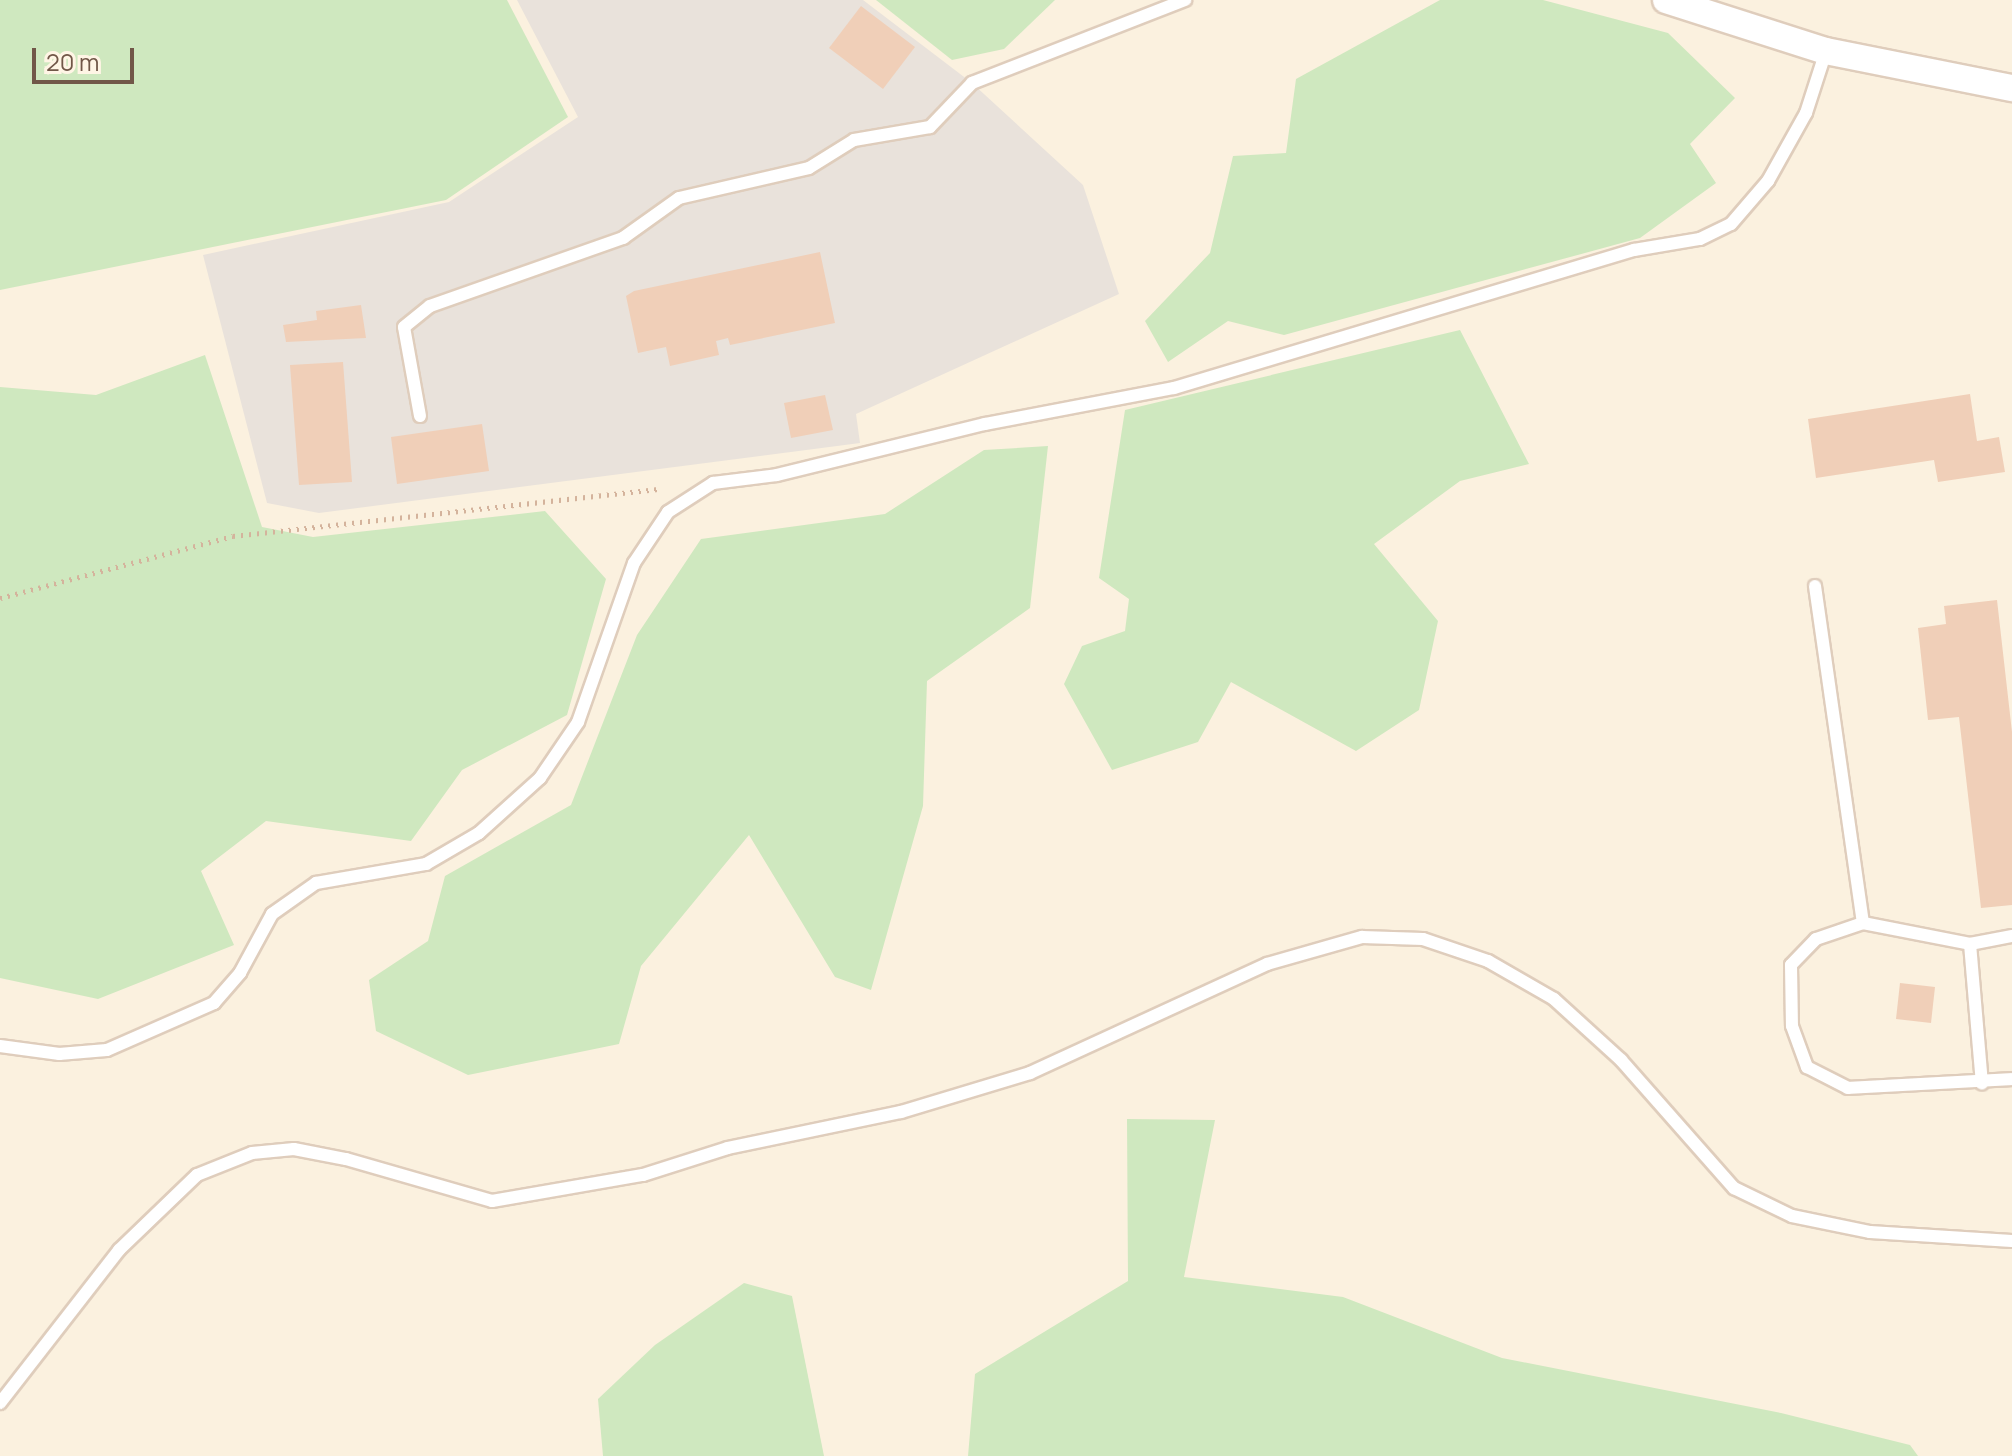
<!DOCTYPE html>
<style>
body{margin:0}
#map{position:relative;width:2012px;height:1456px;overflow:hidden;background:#fbf1df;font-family:Manrope,sans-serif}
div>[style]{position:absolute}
.industrial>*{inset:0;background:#e9e2db}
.green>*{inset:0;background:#cfe8bf}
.building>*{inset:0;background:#f0cfb8}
.path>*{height:5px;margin-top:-2.5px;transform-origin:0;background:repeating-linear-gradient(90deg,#d4b39c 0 2px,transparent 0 8px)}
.roads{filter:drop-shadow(2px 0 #dfcdbc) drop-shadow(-2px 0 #dfcdbc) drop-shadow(0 2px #dfcdbc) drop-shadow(0 -2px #dfcdbc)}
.service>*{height:12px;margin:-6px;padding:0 6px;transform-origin:6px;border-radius:6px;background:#fff}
.minor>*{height:26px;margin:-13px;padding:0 13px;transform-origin:13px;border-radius:13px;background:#fff}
span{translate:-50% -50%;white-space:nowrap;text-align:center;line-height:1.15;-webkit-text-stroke:6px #fff5e5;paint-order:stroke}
.scale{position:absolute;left:32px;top:48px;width:102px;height:36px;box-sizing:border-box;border:4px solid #715748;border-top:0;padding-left:10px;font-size:24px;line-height:28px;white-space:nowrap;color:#715748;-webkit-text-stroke:6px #fff5e5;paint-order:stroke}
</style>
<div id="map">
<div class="industrial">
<i style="clip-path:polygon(517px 0,863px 0,972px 83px,1083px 185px,1119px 294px,856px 414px,860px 443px,319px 513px,267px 503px,203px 255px,449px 202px,578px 117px)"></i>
</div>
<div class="green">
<i style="clip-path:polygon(0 0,507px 0,568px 117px,446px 200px,0 290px)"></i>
<i style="clip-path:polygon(876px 0,1055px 0,1004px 49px,952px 60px)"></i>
<i style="clip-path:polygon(1440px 0,1543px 0,1668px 33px,1735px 98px,1690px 144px,1716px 183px,1640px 238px,1284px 335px,1228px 321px,1168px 362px,1145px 321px,1210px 253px,1233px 156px,1286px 153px,1296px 79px)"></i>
<i style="clip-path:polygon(1460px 330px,1529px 464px,1460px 481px,1374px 544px,1438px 621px,1419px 710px,1356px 751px,1231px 682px,1198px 742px,1112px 770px,1064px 684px,1082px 646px,1125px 631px,1129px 599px,1099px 578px,1125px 410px)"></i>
<i style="clip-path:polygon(205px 355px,262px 527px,313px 537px,545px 511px,606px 579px,567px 715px,462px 770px,411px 841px,266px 821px,201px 871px,234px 945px,98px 999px,0 978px,0 387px,96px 395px)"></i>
<i style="clip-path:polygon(1048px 446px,1030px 608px,927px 681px,923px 806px,871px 990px,835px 977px,749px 835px,641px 966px,619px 1044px,468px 1075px,376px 1031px,369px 980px,428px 941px,445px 876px,571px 805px,637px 635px,701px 539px,885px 514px,984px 450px)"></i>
<i style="clip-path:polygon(1127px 1119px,1215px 1120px,1184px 1277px,1343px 1297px,1502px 1358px,1781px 1413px,1910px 1445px,1918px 1456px,968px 1456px,975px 1374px,1128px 1281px)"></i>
<i style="clip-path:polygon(744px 1283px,792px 1296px,824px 1456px,603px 1456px,598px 1399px,655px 1345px)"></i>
</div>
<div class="building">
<i style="clip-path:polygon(861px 6px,915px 47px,883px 89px,829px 48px)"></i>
<i style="clip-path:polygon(820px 252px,835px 323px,730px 345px,728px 338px,716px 341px,719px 355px,670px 366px,666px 347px,638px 353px,626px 296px,634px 291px)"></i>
<i style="clip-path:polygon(361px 305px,366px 338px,286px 342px,283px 325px,317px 320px,316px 311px)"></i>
<i style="clip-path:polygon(343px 362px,352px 482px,299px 485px,290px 365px)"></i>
<i style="clip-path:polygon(1970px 394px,1977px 441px,1999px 437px,2005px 472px,1938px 482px,1934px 460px,1816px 478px,1808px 419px)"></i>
<i style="clip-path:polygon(825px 395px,833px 430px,791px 438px,784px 403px)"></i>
<i style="clip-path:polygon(482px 424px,489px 471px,397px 484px,391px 437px)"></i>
<i style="clip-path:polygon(1997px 600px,2012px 732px,2012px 905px,1981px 908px,1959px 717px,1928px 720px,1918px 628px,1946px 624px,1944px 606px)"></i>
<i style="clip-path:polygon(1900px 983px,1935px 987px,1931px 1023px,1896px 1019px)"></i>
</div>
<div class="path">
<i style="left:0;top:598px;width:241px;rotate:-14.9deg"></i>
<i style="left:233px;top:536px;width:430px;rotate:-6.3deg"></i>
</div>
<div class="roads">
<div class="service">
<i style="left:420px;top:416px;width:90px;rotate:-100.2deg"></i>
<i style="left:404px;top:327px;width:33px;rotate:-39deg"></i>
<i style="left:430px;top:306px;width:205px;rotate:-19.4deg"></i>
<i style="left:623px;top:238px;width:69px;rotate:-35.5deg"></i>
<i style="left:679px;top:198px;width:133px;rotate:-13deg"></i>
<i style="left:809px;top:168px;width:53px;rotate:-31.9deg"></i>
<i style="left:854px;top:140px;width:77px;rotate:-9.7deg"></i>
<i style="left:930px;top:127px;width:61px;rotate:-46.3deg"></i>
<i style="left:972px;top:83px;width:229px;rotate:-21.3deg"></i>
<i style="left:1815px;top:586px;width:340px;rotate:81.9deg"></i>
<i style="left:1863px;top:923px;width:109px;rotate:11.1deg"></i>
<i style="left:1970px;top:944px;width:43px;rotate:-10.8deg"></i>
<i style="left:1863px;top:923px;width:50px;rotate:161.2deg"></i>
<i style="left:1816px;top:939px;width:36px;rotate:134deg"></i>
<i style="left:1791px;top:965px;width:61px;rotate:89.1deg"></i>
<i style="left:1792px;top:1026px;width:44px;rotate:69.9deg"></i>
<i style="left:1807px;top:1067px;width:46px;rotate:27.1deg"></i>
<i style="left:1848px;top:1088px;width:164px;rotate:-3.1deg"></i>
<i style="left:1970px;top:944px;width:140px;rotate:85.1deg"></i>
<i style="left:0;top:1046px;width:60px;rotate:7.7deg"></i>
<i style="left:59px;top:1054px;width:48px;rotate:-4.8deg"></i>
<i style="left:107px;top:1050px;width:117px;rotate:-23.7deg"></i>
<i style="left:214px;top:1003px;width:40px;rotate:-49deg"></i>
<i style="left:240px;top:973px;width:67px;rotate:-61.5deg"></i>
<i style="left:272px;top:914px;width:54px;rotate:-35.2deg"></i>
<i style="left:316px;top:883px;width:112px;rotate:-9.8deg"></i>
<i style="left:426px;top:864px;width:61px;rotate:-30.3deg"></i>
<i style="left:479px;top:833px;width:82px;rotate:-42deg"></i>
<i style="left:540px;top:778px;width:68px;rotate:-55.8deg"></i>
<i style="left:578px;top:722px;width:169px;rotate:-70.6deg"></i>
<i style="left:634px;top:563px;width:61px;rotate:-56.3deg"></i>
<i style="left:668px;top:512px;width:54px;rotate:-32.8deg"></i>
<i style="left:713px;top:483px;width:64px;rotate:-7.1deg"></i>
<i style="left:777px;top:475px;width:214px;rotate:-13.8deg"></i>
<i style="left:985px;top:424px;width:192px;rotate:-10.8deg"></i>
<i style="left:1174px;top:388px;width:480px;rotate:-16.7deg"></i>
<i style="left:1634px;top:250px;width:67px;rotate:-9.5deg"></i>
<i style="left:1700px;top:239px;width:34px;rotate:-26deg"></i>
<i style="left:1731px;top:224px;width:57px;rotate:-49.3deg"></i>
<i style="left:1768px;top:181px;width:78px;rotate:-60.8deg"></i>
<i style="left:1806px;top:113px;width:65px;rotate:-72.1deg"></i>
<i style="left:0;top:1403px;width:194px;rotate:-52.1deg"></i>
<i style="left:119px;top:1250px;width:108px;rotate:-43.9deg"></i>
<i style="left:197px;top:1175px;width:59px;rotate:-21.8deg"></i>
<i style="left:252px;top:1153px;width:42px;rotate:-5.4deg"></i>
<i style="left:294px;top:1149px;width:53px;rotate:10.9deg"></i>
<i style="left:346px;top:1159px;width:152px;rotate:16deg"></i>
<i style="left:492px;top:1201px;width:153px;rotate:-9.8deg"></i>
<i style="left:643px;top:1175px;width:89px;rotate:-17.6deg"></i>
<i style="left:728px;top:1148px;width:177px;rotate:-11.8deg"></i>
<i style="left:901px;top:1112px;width:135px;rotate:-16.8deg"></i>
<i style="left:1030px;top:1073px;width:261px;rotate:-24.7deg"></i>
<i style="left:1267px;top:964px;width:99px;rotate:-15.9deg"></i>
<i style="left:1362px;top:937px;width:61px;rotate:1.9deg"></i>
<i style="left:1423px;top:939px;width:69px;rotate:18.7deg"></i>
<i style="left:1488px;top:961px;width:76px;rotate:29.9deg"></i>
<i style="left:1554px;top:999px;width:91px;rotate:42.3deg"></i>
<i style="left:1621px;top:1060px;width:171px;rotate:48.6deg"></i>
<i style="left:1734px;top:1188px;width:64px;rotate:25.8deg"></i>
<i style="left:1792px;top:1216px;width:80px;rotate:11.6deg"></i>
<i style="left:1870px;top:1232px;width:142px;rotate:3.6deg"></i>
</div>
<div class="minor">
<i style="left:1666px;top:0;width:168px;rotate:17.7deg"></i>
<i style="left:1826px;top:51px;width:190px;rotate:11.3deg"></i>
</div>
</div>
<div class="scale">20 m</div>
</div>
